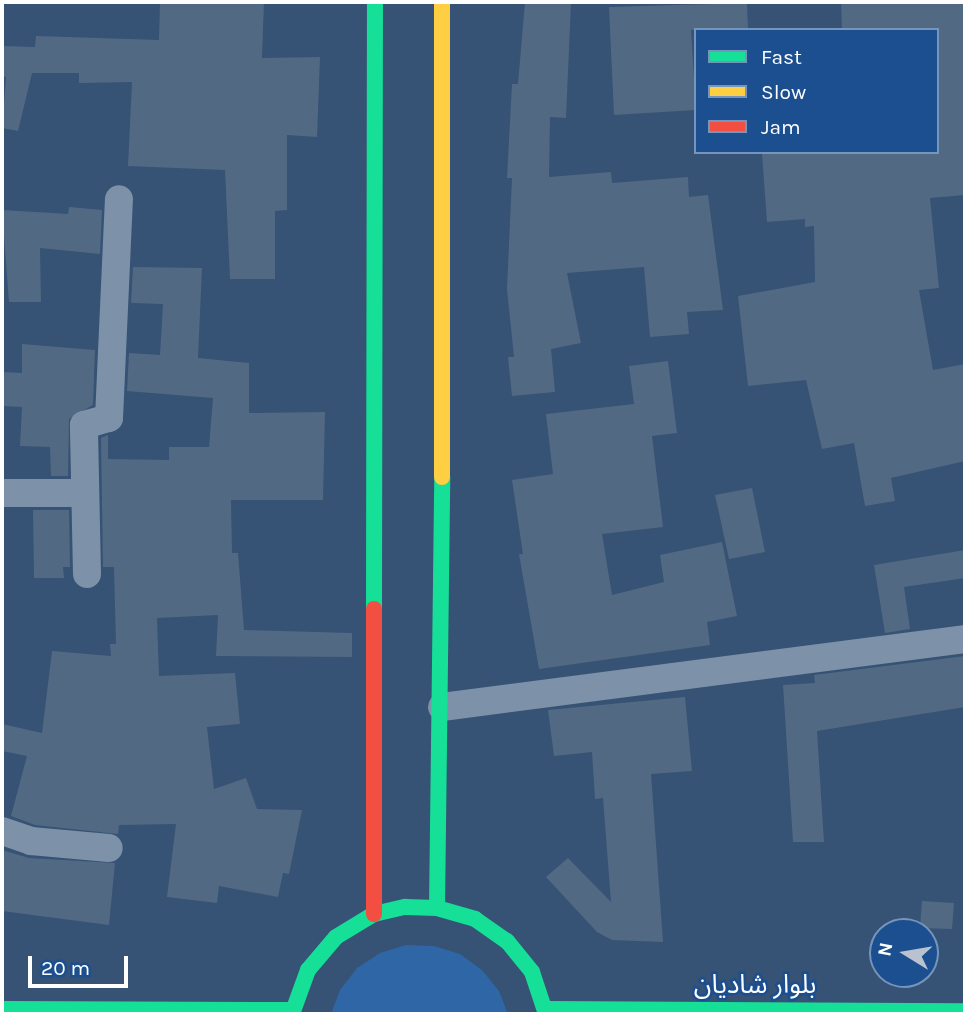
<!DOCTYPE html>
<meta charset="utf-8">
<style>
body{margin:0}
#map{position:relative;width:967px;height:1016px;overflow:hidden;background:#365274;font-family:Karla,"Noto Sans Arabic",sans-serif}
div>[style]{position:absolute}
.green>*{inset:0;background:#2f66a5}
.building>*{inset:0;background:#526984}
.street>*{height:28px;margin:-14px;padding:0 14px;transform-origin:14px;border-radius:14px;background:#7d92a8}
.fast>*{height:16px;margin:-8px;padding:0 8px;transform-origin:8px;border-radius:8px;background:#16e098}
.slow>*{height:16px;margin:-8px;padding:0 8px;transform-origin:8px;border-radius:8px;background:#ffcf43}
.jam>*{height:16px;margin:-8px;padding:0 8px;transform-origin:8px;border-radius:8px;background:#f24e42}
span{translate:-50% -50%;white-space:nowrap;text-align:center;line-height:1.15;-webkit-text-stroke:5px #1b4f8f;paint-order:stroke}
.street-label{font-size:26px;color:#fff}
.frame{position:absolute;inset:0;border:4px solid #fff;pointer-events:none}
.legend{position:absolute;left:694px;top:28px;width:245px;height:126px;box-sizing:border-box;background:#1b4f8f;border:2px solid #7695bc;margin:0;padding:9px 12px;list-style:none;font-size:21px;color:#fff}
.legend li{display:flex;align-items:center;gap:14px;height:35px}
.legend b{width:35px;border:2px solid #7695bc}
.north{position:absolute;left:869px;top:918px;width:70px;height:70px;box-sizing:border-box;background:#1b4f8f;border:2px solid #7695bc;border-radius:50%;rotate:281deg;font-size:19px;font-weight:700;line-height:28px;text-align:center;color:#fff}
.north::after{content:'';display:block;margin:auto;width:24px;height:32px;background:#b9c2ce;clip-path:polygon(50% 0,100% 100%,50% 72%,0 100%)}
.scale{position:absolute;left:28px;top:956px;width:100px;height:32px;box-sizing:border-box;border:4px solid #fff;border-top:0;padding-left:9px;font-size:21px;line-height:24px;white-space:nowrap;color:#fff;-webkit-text-stroke:5px #1b4f8f;paint-order:stroke}
</style>
<div id="map">
<div class="green">
<i style="clip-path:polygon(406px 945px,434px 946px,460px 954px,482px 970px,499px 991px,508px 1014px,331px 1014px,340px 990px,357px 968px,380px 953px)"></i>
</div>
<div class="building">
<i style="clip-path:polygon(160px 2px,264px 2px,262px 58px,320px 57px,317px 137px,287px 135px,287px 210px,275px 211px,275px 279px,230px 279px,225px 170px,128px 166px,132px 82px,79px 83px,79px 73px,32px 73px,18px 131px,2px 128px,6px 77px,2px 76px,2px 46px,35px 47px,36px 36px,159px 40px)"></i>
<i style="clip-path:polygon(525px 2px,571px 2px,566px 118px,550px 117px,549px 177px,611px 172px,612px 183px,688px 177px,689px 197px,708px 195px,723px 310px,687px 312px,689px 334px,650px 337px,644px 267px,567px 273px,581px 343px,551px 349px,555px 392px,512px 396px,508px 357px,514px 357px,507px 289px,512px 178px,507px 178px,512px 84px,518px 84px)"></i>
<i style="clip-path:polygon(841px 2px,965px 2px,965px 195px,930px 198px,939px 288px,919px 290px,933px 370px,965px 364px,965px 461px,891px 478px,895px 501px,865px 506px,854px 443px,822px 449px,806px 380px,748px 386px,738px 296px,815px 282px,814px 226px,805px 227px,805px 219px,767px 222px,762px 154px,937px 152px,937px 30px,842px 30px)"></i>
<i style="clip-path:polygon(747px 3px,748px 30px,691px 30px,696px 110px,614px 115px,609px 7px)"></i>
<i style="clip-path:polygon(69px 207px,102px 210px,100px 254px,40px 248px,41px 302px,9px 302px,2px 210px,68px 214px)"></i>
<i style="clip-path:polygon(133px 267px,202px 268px,198px 358px,249px 363px,249px 413px,325px 412px,323px 500px,231px 500px,232px 553px,238px 553px,244px 630px,352px 633px,352px 657px,216px 656px,218px 615px,157px 618px,159px 676px,235px 673px,240px 724px,207px 727px,214px 789px,246px 778px,257px 809px,302px 810px,289px 874px,283px 873px,278px 897px,219px 886px,217px 903px,167px 897px,176px 824px,119px 825px,118px 834px,35px 825px,11px 816px,27px 756px,2px 751px,2px 724px,42px 733px,52px 651px,111px 656px,110px 644px,116px 644px,114px 567px,103px 567px,101px 438px,108px 435px,108px 459px,169px 460px,169px 447px,209px 447px,213px 398px,127px 391px,129px 353px,160px 355px,163px 304px,131px 303px)"></i>
<i style="clip-path:polygon(22px 344px,95px 350px,93px 405px,69px 419px,68px 476px,51px 476px,50px 447px,20px 446px,22px 407px,2px 406px,2px 372px,22px 373px)"></i>
<i style="clip-path:polygon(668px 361px,677px 433px,652px 436px,663px 527px,602px 534px,612px 595px,664px 582px,660px 555px,722px 542px,737px 616px,707px 622px,710px 645px,539px 669px,519px 554px,523px 554px,512px 480px,553px 474px,546px 414px,634px 404px,629px 366px)"></i>
<i style="clip-path:polygon(752px 488px,765px 552px,729px 559px,715px 495px)"></i>
<i style="clip-path:polygon(33px 510px,69px 510px,70px 567px,63px 567px,64px 578px,34px 578px)"></i>
<i style="clip-path:polygon(965px 550px,965px 578px,904px 587px,910px 629px,885px 633px,874px 565px)"></i>
<i style="clip-path:polygon(965px 656px,965px 707px,817px 731px,824px 842px,793px 842px,783px 685px,815px 683px,814px 675px)"></i>
<i style="clip-path:polygon(685px 697px,692px 771px,651px 774px,663px 942px,612px 940px,597px 932px,546px 877px,568px 858px,611px 902px,603px 798px,595px 799px,592px 752px,554px 756px,548px 710px)"></i>
<i style="clip-path:polygon(2px 850px,29px 858px,115px 863px,109px 925px,2px 911px)"></i>
<i style="clip-path:polygon(922px 901px,954px 903px,952px 929px,920px 928px)"></i>
</div>
<div class="street">
<i style="left:2px;top:493px;width:83px"></i>
<i style="left:87px;top:574px;width:149px;rotate:-91.2deg"></i>
<i style="left:84px;top:425px;width:26px;rotate:-16deg"></i>
<i style="left:109px;top:418px;width:219px;rotate:-87.4deg"></i>
<i style="left:442px;top:707px;width:527px;rotate:-7.41deg"></i>
<i style="left:2px;top:831px;width:31px;rotate:19deg"></i>
<i style="left:31px;top:841px;width:78px;rotate:5.1deg"></i>
</div>
<div class="fast">
<i style="left:374px;top:609px;width:607px;rotate:-89.91deg"></i>
<i style="left:437px;top:908px;width:431px;rotate:-89.3deg"></i>
<i style="left:2px;top:1009px;width:290px;rotate:0.2deg"></i>
<i style="left:545px;top:1009px;width:420px;rotate:0.3deg"></i>
<i style="left:292px;top:1014px;width:47px;rotate:-70deg"></i>
<i style="left:308px;top:970px;width:43px;rotate:-49.7deg"></i>
<i style="left:336px;top:937px;width:44px;rotate:-31.2deg"></i>
<i style="left:374px;top:914px;width:32px;rotate:-13deg"></i>
<i style="left:405px;top:907px;width:32px;rotate:2deg"></i>
<i style="left:437px;top:908px;width:40px;rotate:16deg"></i>
<i style="left:475px;top:919px;width:39px;rotate:35deg"></i>
<i style="left:507px;top:941px;width:40px;rotate:51deg"></i>
<i style="left:532px;top:972px;width:44px;rotate:71.6deg"></i>
</div>
<div class="slow">
<i style="left:442px;top:2px;width:475px;rotate:90deg"></i>
</div>
<div class="jam">
<i style="left:374px;top:914px;width:305px;rotate:-90deg"></i>
</div>
<div class="street-label">
<span style="left:755px;top:985px">بلوار شادیان</span>
</div>
<div class="frame"></div>
<ul class="legend">
<li><b style="height:9px;background:#16e098"></b>Fast</li>
<li><b style="height:9px;background:#ffcf43"></b>Slow</li>
<li><b style="height:9px;background:#f24e42"></b>Jam</li>
</ul>
<div class="north">N</div>
<div class="scale">20 m</div>
</div>
